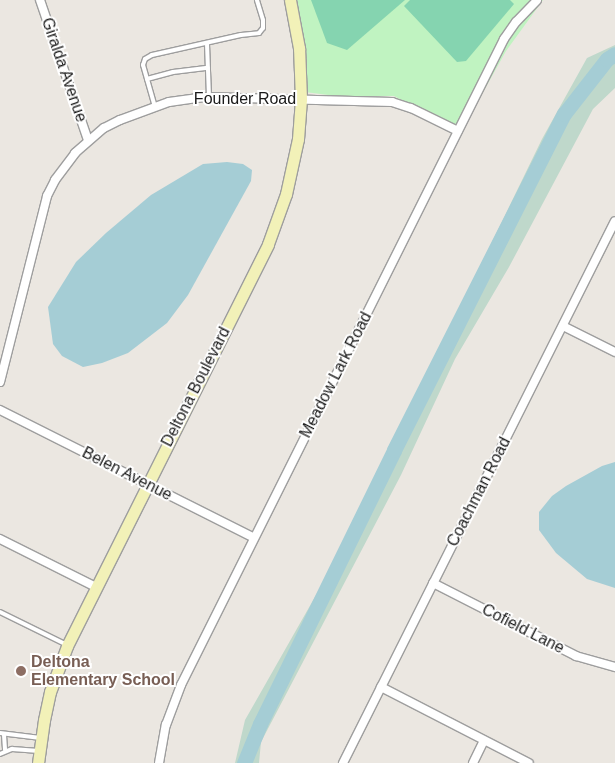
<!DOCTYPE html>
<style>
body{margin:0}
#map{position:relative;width:615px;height:763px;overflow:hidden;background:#ebe7e1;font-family:Helvetica,sans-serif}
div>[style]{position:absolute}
.wetland>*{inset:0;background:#bfd8cb}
.park>*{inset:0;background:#c0f3c1}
.pitch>*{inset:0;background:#85d4b0}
.water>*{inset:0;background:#a5cdd5}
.river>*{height:15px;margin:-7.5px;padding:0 7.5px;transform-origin:7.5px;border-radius:7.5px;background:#a5cdd5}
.roads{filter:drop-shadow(1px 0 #9e9e9e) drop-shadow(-1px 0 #9e9e9e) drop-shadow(0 1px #9e9e9e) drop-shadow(0 -1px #9e9e9e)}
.service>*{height:4px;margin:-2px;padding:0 2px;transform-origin:2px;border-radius:2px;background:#fff}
.minor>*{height:8px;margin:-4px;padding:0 4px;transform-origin:4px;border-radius:4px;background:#fff}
.secondary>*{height:11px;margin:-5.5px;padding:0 5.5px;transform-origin:5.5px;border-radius:5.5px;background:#f2f1b8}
.dots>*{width:14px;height:14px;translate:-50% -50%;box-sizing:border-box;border:2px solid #fff;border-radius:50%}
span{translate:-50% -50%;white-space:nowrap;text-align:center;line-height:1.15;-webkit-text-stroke:4px #fff;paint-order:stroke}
.street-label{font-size:16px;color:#1a1a1a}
.education-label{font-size:16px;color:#785e54;font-weight:700}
.left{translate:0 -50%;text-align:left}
</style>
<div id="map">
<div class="wetland">
<i style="clip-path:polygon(615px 45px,615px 88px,593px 109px,509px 267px,455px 359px,401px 475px,261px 742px,259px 763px,235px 763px,245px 720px,349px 537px,542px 139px,587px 58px)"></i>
</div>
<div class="park">
<i style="clip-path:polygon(294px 0,543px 0,506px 51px,461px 132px,394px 96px,336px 96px,305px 92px)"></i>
</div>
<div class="pitch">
<i style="clip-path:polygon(311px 0,405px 0,347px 50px,327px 43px)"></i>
<i style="clip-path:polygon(410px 0,510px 0,514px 4px,466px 61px,457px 62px,404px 6px)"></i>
</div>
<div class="water">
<i style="clip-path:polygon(227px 162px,243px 164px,252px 170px,251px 181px,188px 295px,167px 323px,128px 353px,102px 363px,83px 367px,62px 356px,53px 344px,48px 307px,76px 262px,106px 233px,151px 195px,203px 164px)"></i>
<i style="clip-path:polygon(615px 462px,615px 588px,587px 579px,556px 553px,539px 530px,539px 512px,552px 496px,566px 486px,602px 466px)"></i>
</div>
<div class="river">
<i style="left:244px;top:763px;width:42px;rotate:-67.7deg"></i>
<i style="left:260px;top:724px;width:305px;rotate:-63.9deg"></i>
<i style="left:394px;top:450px;width:377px;rotate:-63.2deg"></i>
<i style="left:564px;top:114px;width:70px;rotate:-52deg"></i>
<i style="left:607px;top:59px;width:9px;rotate:-32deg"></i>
</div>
<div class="roads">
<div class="service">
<i style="left:207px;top:44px;width:52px;rotate:87.8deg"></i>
<i style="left:147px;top:79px;width:27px;rotate:-15deg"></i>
<i style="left:173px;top:72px;width:35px;rotate:-7deg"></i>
<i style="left:155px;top:107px;width:44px;rotate:-105.9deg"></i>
<i style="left:143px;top:65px;width:6px;rotate:-72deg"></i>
<i style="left:145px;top:59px;width:8px;rotate:-30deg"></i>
<i style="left:152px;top:55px;width:91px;rotate:-12.7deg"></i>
<i style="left:241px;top:35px;width:18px;rotate:-6deg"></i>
<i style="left:259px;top:33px;width:6px;rotate:-51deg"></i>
<i style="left:263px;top:28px;width:8px;rotate:-90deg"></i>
<i style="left:263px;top:20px;width:21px;rotate:-107deg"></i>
<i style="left:0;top:612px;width:72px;rotate:26.2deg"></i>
<i style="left:0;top:733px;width:41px;rotate:7deg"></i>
<i style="left:4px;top:735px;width:15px;rotate:86deg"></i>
<i style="left:0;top:754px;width:13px;rotate:-23deg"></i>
<i style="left:12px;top:749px;width:27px;rotate:4deg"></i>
</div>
<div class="minor">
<i style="left:40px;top:0;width:148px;rotate:71.1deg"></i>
<i style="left:563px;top:326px;width:58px;rotate:26.6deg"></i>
<i style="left:0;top:382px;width:192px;rotate:-75.8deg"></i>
<i style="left:47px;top:196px;width:18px;rotate:-63deg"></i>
<i style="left:55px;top:180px;width:34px;rotate:-53deg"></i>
<i style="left:75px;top:153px;width:38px;rotate:-41deg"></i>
<i style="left:104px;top:128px;width:18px;rotate:-27deg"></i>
<i style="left:120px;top:120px;width:52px;rotate:-20.2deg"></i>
<i style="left:169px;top:102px;width:35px;rotate:-8deg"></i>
<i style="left:204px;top:97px;width:188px;rotate:1.5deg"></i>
<i style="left:392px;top:102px;width:20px;rotate:18deg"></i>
<i style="left:411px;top:108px;width:52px;rotate:26.1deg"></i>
<i style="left:0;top:410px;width:284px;rotate:26.7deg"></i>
<i style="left:0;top:539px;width:107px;rotate:26.6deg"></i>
<i style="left:433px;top:583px;width:161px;rotate:27deg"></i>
<i style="left:576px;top:656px;width:41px;rotate:15.8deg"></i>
<i style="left:381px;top:687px;width:166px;rotate:27.2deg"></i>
<i style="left:159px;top:763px;width:39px;rotate:-80deg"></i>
<i style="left:166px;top:725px;width:43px;rotate:-69.4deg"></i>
<i style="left:181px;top:685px;width:722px;rotate:-63.43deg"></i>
<i style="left:504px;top:39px;width:21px;rotate:-55deg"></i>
<i style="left:516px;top:22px;width:30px;rotate:-46deg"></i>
<i style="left:343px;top:763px;width:606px;rotate:-63.35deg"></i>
<i style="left:473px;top:763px;width:25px;rotate:-64deg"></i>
</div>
<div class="secondary">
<i style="left:38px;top:763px;width:43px;rotate:-82.1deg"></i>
<i style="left:44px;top:720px;width:29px;rotate:-78deg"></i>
<i style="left:50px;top:692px;width:49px;rotate:-69.7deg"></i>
<i style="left:67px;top:646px;width:449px;rotate:-63.4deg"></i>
<i style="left:268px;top:244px;width:53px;rotate:-70.2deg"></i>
<i style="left:286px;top:194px;width:56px;rotate:-77.7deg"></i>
<i style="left:298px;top:139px;width:40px;rotate:-85.7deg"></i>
<i style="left:301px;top:99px;width:51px;rotate:-92.2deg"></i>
<i style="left:299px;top:48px;width:49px;rotate:-100.6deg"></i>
</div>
</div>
<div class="dots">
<i style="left:21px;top:671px;background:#8d6e63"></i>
</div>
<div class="street-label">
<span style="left:64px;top:70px;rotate:71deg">Giralda Avenue</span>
<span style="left:245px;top:99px">Founder Road</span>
<span style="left:336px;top:375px;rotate:-63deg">Meadow Lark Road</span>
<span style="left:196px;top:387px;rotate:-63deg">Deltona Boulevard</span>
<span style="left:127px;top:474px;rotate:27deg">Belen Avenue</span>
<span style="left:479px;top:492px;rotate:-63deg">Coachman Road</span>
<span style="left:523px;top:629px;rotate:27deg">Cofield Lane</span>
</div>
<div class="education-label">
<span class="left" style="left:31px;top:671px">Deltona<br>Elementary School</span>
</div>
</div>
